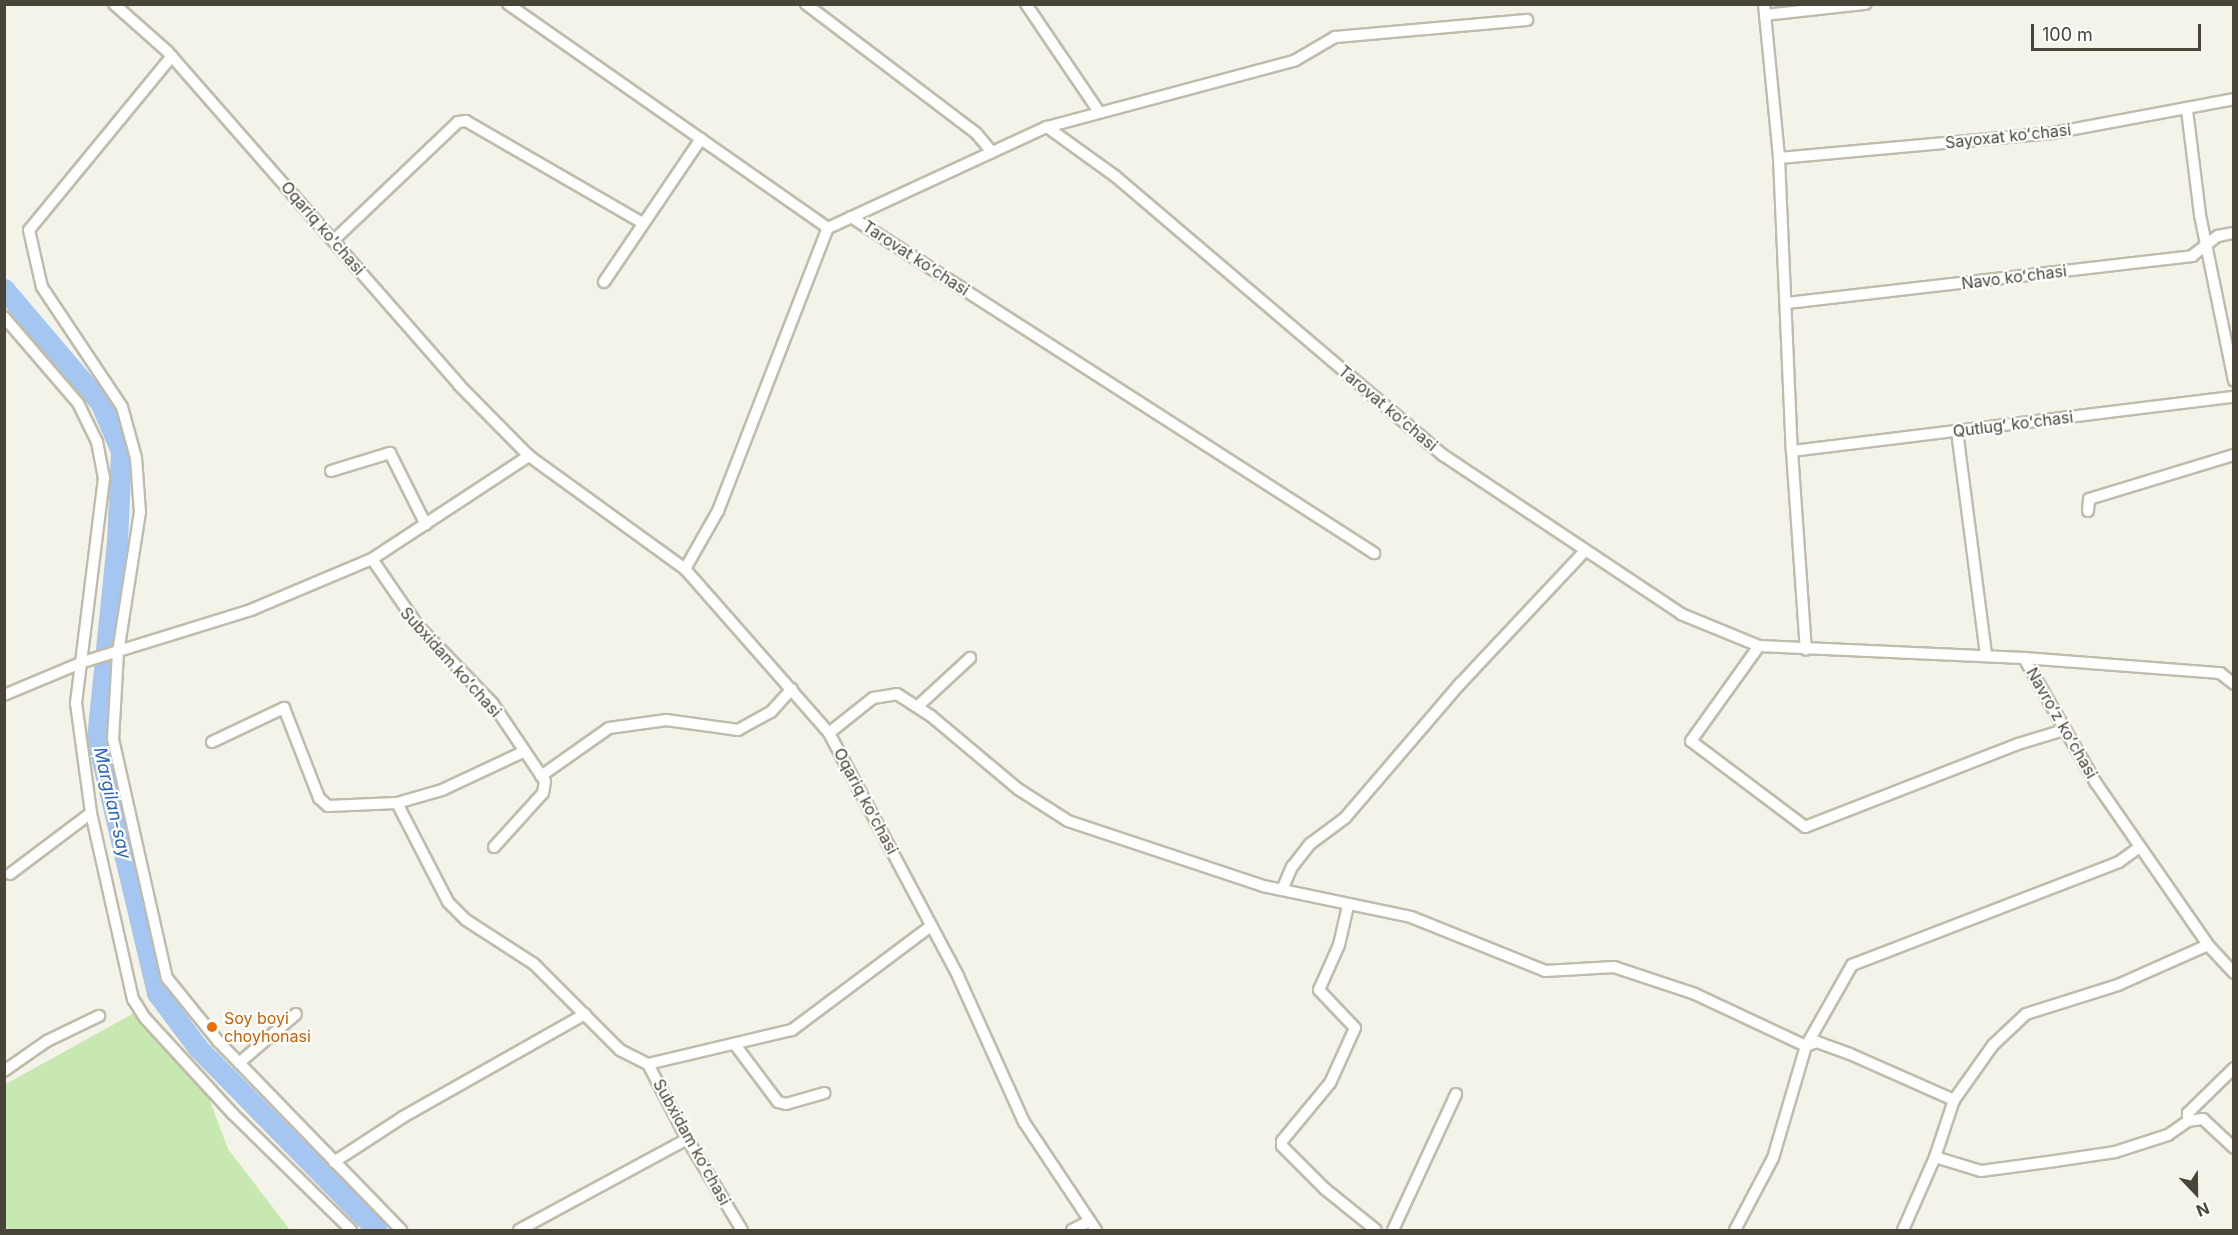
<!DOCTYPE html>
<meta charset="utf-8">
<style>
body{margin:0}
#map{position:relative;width:2238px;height:1235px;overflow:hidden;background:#f4f3e9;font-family:Inter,sans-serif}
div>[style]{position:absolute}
.green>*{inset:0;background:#c7e8b1}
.river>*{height:21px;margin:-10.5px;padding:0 10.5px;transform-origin:10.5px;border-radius:10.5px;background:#a5c6f1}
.roads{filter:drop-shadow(2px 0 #c0bcab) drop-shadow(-2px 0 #c0bcab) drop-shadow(0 2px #c0bcab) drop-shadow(0 -2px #c0bcab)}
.minor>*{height:10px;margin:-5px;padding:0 5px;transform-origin:5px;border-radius:5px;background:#fff}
.dots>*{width:16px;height:16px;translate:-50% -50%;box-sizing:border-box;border:3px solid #fff;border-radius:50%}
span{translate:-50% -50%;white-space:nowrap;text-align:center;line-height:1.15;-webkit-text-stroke:4.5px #fff;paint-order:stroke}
.street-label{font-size:16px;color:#484437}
.food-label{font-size:16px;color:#c56008}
.left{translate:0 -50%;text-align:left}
.water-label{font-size:18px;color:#2f67b5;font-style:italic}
.frame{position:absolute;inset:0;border:6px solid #484437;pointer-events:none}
.north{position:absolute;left:2166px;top:1163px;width:60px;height:60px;-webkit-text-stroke:4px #fff;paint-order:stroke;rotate:158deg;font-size:16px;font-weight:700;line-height:24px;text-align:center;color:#484437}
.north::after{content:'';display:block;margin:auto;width:21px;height:27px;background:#484437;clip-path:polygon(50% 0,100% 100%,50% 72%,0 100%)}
.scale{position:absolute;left:2031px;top:24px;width:170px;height:27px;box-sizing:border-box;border:3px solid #484437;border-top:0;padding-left:8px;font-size:18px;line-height:21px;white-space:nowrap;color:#484437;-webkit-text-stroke:4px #fff;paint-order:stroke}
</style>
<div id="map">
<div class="green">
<i style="clip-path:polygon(136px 1012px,206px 1090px,228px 1149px,290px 1230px,9px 1230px,4px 1226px,4px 1085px)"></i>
</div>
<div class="river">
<i style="left:4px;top:289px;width:148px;rotate:49.7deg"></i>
<i style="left:100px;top:402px;width:53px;rotate:66.8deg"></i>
<i style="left:121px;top:451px;width:90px;rotate:92.5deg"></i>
<i style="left:117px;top:541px;width:199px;rotate:95.8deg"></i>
<i style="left:97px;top:739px;width:261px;rotate:76.7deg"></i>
<i style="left:157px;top:993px;width:69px;rotate:53.3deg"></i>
<i style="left:198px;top:1048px;width:255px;rotate:45.5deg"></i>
</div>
<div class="roads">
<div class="minor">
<i style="left:114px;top:4px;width:71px;rotate:41.6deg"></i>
<i style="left:167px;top:51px;width:444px;rotate:48.8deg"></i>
<i style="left:459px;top:385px;width:100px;rotate:45.4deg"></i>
<i style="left:529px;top:456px;width:193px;rotate:35.9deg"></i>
<i style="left:685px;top:569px;width:218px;rotate:48.7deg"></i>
<i style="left:829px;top:733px;width:275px;rotate:62deg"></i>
<i style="left:958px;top:976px;width:160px;rotate:65.7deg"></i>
<i style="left:1024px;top:1122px;width:130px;rotate:56.3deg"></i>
<i style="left:508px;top:4px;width:391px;rotate:35deg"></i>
<i style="left:806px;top:4px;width:213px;rotate:37.2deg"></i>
<i style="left:976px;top:133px;width:25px;rotate:50deg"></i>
<i style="left:1026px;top:4px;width:130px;rotate:55.9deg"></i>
<i style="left:1764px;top:4px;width:155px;rotate:84.4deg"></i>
<i style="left:1779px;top:158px;width:293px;rotate:87.5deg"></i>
<i style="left:1792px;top:451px;width:199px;rotate:86deg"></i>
<i style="left:1765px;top:15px;width:101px;rotate:-6.3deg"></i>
<i style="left:172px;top:56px;width:225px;rotate:129.4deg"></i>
<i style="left:29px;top:230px;width:58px;rotate:77.2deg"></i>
<i style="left:42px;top:287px;width:144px;rotate:56.3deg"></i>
<i style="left:122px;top:407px;width:53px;rotate:74.6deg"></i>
<i style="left:136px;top:458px;width:54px;rotate:85.8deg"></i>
<i style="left:140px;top:512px;width:143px;rotate:98.9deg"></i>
<i style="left:118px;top:653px;width:86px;rotate:93.3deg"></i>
<i style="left:113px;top:739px;width:245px;rotate:77.3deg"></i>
<i style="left:167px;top:978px;width:81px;rotate:51deg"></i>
<i style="left:218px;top:1041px;width:263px;rotate:45.9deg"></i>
<i style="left:2187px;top:110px;width:106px;rotate:82.9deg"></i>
<i style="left:2200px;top:215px;width:169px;rotate:78.4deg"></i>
<i style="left:1047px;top:127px;width:84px;rotate:35.8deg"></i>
<i style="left:1115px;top:176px;width:431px;rotate:40.4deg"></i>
<i style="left:1443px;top:455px;width:286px;rotate:33.7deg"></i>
<i style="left:1681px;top:614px;width:84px;rotate:22.3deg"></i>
<i style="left:1759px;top:646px;width:265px;rotate:2.6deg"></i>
<i style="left:2024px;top:658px;width:144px;rotate:60.1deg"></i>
<i style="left:2096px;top:783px;width:197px;rotate:55.3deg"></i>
<i style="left:2208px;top:945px;width:38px;rotate:47deg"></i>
<i style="left:1779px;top:158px;width:275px;rotate:-5.2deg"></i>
<i style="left:2053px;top:133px;width:184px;rotate:-10.6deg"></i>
<i style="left:851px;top:217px;width:622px;rotate:32.72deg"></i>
<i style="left:334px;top:240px;width:171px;rotate:-43.6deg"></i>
<i style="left:458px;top:122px;width:8px;rotate:-7deg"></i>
<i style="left:466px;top:121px;width:202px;rotate:30deg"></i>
<i style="left:604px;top:282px;width:173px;rotate:-55.9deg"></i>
<i style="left:1787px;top:303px;width:408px;rotate:-6.6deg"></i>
<i style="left:2192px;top:256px;width:33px;rotate:-38deg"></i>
<i style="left:2218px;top:236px;width:16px;rotate:-11deg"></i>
<i style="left:4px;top:317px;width:113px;rotate:49.3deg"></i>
<i style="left:78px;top:403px;width:43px;rotate:64deg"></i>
<i style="left:97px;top:442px;width:37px;rotate:79deg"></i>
<i style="left:104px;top:478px;width:227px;rotate:97.1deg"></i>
<i style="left:76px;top:703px;width:111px;rotate:82.2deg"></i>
<i style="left:1957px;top:431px;width:226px;rotate:82.6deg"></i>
<i style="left:1792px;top:451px;width:445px;rotate:-7deg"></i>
<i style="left:331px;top:471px;width:62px;rotate:-17deg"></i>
<i style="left:390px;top:453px;width:80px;rotate:63.4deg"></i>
<i style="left:2088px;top:511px;width:12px;rotate:-85deg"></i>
<i style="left:2089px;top:499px;width:152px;rotate:-16.9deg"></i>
<i style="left:372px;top:559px;width:81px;rotate:55.5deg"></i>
<i style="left:418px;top:626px;width:108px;rotate:46.1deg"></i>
<i style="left:493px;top:704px;width:93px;rotate:56deg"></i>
<i style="left:545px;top:781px;width:12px;rotate:99deg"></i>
<i style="left:543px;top:793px;width:73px;rotate:132.2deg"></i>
<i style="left:685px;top:569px;width:67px;rotate:-60.4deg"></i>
<i style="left:718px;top:511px;width:304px;rotate:-68.8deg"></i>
<i style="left:828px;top:228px;width:241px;rotate:-24.8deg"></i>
<i style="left:1047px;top:127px;width:256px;rotate:-15deg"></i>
<i style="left:1294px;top:61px;width:48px;rotate:-30.3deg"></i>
<i style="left:1335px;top:37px;width:193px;rotate:-5.1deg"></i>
<i style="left:1759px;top:646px;width:117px;rotate:125.6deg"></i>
<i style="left:1691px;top:741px;width:143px;rotate:37deg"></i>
<i style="left:1805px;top:827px;width:229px;rotate:-21.3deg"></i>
<i style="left:2018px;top:744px;width:48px;rotate:-16.9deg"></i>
<i style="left:2024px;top:658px;width:197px;rotate:4.4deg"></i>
<i style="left:2220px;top:673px;width:18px;rotate:38deg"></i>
<i style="left:4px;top:695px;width:86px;rotate:-22.7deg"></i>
<i style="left:83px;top:662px;width:176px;rotate:-17.2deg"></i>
<i style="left:251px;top:610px;width:131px;rotate:-22.9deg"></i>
<i style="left:372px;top:559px;width:188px;rotate:-33.3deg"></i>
<i style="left:918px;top:706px;width:71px;rotate:-42.7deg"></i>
<i style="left:829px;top:733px;width:56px;rotate:-38.5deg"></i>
<i style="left:873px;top:698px;width:24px;rotate:-9deg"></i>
<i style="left:897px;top:694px;width:40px;rotate:32.9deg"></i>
<i style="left:931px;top:716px;width:114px;rotate:40deg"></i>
<i style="left:1018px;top:789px;width:59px;rotate:32.6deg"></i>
<i style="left:1068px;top:821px;width:206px;rotate:18.4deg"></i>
<i style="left:1263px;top:886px;width:151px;rotate:11.8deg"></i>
<i style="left:1411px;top:917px;width:144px;rotate:21.9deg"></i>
<i style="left:1545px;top:971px;width:69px;rotate:-3.3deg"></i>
<i style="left:1614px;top:967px;width:85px;rotate:18.4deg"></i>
<i style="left:1695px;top:994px;width:123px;rotate:25.1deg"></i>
<i style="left:1806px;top:1046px;width:12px;rotate:-20deg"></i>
<i style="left:1817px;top:1042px;width:35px;rotate:20deg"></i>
<i style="left:1850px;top:1054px;width:114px;rotate:23.9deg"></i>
<i style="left:1954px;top:1100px;width:60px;rotate:108.4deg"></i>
<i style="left:1935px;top:1157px;width:48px;rotate:16.9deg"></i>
<i style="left:1981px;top:1171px;width:75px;rotate:-7.7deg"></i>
<i style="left:2055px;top:1161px;width:61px;rotate:-8.5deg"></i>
<i style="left:2115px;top:1152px;width:56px;rotate:-17.8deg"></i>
<i style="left:2168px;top:1135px;width:24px;rotate:-35deg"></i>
<i style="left:2188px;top:1121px;width:15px;rotate:-8deg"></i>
<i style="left:2203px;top:1119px;width:42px;rotate:43.1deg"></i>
<i style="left:212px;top:742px;width:80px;rotate:-25.3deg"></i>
<i style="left:284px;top:708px;width:97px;rotate:68.7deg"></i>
<i style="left:319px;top:798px;width:12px;rotate:42deg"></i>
<i style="left:328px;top:806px;width:69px;rotate:-2.5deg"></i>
<i style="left:397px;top:803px;width:47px;rotate:-16.1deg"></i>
<i style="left:442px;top:790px;width:89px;rotate:-25.1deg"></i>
<i style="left:541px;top:776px;width:83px;rotate:-35.2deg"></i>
<i style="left:609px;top:728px;width:58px;rotate:-8deg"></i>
<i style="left:666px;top:720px;width:73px;rotate:7.9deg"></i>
<i style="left:738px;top:730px;width:38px;rotate:-29deg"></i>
<i style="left:771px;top:712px;width:31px;rotate:-48deg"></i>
<i style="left:397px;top:803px;width:111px;rotate:62.7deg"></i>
<i style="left:448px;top:902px;width:25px;rotate:45deg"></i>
<i style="left:466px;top:920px;width:81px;rotate:32.9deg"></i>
<i style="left:534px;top:964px;width:122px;rotate:45deg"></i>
<i style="left:620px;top:1050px;width:31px;rotate:27deg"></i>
<i style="left:648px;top:1064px;width:85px;rotate:62.5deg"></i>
<i style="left:687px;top:1139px;width:106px;rotate:58.9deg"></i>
<i style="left:10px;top:874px;width:101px;rotate:-37deg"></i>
<i style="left:91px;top:813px;width:191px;rotate:77.3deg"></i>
<i style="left:133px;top:999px;width:22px;rotate:58deg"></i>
<i style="left:145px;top:1018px;width:129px;rotate:47.5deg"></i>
<i style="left:232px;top:1113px;width:167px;rotate:44.5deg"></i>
<i style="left:1282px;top:890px;width:25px;rotate:-67deg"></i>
<i style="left:1292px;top:867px;width:29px;rotate:-52deg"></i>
<i style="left:1310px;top:844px;width:44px;rotate:-36.6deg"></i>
<i style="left:1345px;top:818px;width:177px;rotate:-49.4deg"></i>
<i style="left:1460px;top:684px;width:183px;rotate:-46.8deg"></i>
<i style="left:1348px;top:906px;width:40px;rotate:103deg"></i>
<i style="left:1339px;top:945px;width:49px;rotate:114deg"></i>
<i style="left:1319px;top:990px;width:52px;rotate:46.5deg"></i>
<i style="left:1355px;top:1028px;width:60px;rotate:114.4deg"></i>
<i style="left:1330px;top:1083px;width:75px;rotate:129.6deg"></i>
<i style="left:1282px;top:1141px;width:5px;rotate:90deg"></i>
<i style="left:1282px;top:1146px;width:61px;rotate:45deg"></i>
<i style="left:1325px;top:1189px;width:65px;rotate:38.8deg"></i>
<i style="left:736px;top:1046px;width:70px;rotate:53.1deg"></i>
<i style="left:778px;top:1102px;width:8px;rotate:14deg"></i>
<i style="left:786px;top:1104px;width:40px;rotate:-16deg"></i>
<i style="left:239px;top:1063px;width:75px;rotate:-40.7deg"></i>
<i style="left:648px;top:1064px;width:148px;rotate:-13.3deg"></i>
<i style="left:792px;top:1030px;width:174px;rotate:-36.8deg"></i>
<i style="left:4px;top:1071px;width:52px;rotate:-34.9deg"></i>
<i style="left:47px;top:1041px;width:58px;rotate:-25.7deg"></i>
<i style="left:1954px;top:1100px;width:67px;rotate:-54.7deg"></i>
<i style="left:1993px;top:1045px;width:45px;rotate:-43.2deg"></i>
<i style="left:2026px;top:1014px;width:96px;rotate:-17.5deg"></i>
<i style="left:2118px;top:985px;width:98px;rotate:-24deg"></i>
<i style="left:2188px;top:1121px;width:8px;rotate:-90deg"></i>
<i style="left:2188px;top:1113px;width:64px;rotate:-44.4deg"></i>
<i style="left:334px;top:1162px;width:82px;rotate:-33.1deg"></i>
<i style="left:403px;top:1117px;width:209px;rotate:-29.5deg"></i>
<i style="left:519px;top:1230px;width:191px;rotate:-28.4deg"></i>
<i style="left:1072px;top:1230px;width:20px;rotate:-27deg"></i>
<i style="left:1393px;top:1230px;width:150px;rotate:-65.1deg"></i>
<i style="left:1735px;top:1230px;width:81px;rotate:-62.2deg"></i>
<i style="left:1773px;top:1158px;width:117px;rotate:-73.6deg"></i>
<i style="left:1806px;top:1046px;width:93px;rotate:-60.4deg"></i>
<i style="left:1852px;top:965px;width:286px;rotate:-21.1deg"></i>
<i style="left:2119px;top:862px;width:26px;rotate:-36deg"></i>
<i style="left:1903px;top:1230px;width:80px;rotate:-66.3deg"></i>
</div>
</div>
<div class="dots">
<i style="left:212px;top:1027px;background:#e8710a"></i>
</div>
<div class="street-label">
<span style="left:2008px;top:136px;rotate:-6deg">Sayoxat koʻchasi</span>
<span style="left:323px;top:228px;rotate:49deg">Oqariq ko'chasi</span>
<span style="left:916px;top:258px;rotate:33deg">Tarovat koʻchasi</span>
<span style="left:2014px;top:277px;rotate:-7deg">Navo koʻchasi</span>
<span style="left:1388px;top:408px;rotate:40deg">Tarovat koʻchasi</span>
<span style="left:2013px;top:424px;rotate:-7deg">Qutlugʻ koʻchasi</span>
<span style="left:451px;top:662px;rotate:48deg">Subxidam koʻchasi</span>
<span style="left:2062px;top:723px;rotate:60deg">Navroʻz koʻchasi</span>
<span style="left:866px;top:801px;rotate:62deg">Oqariq ko'chasi</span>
<span style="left:692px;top:1142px;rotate:61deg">Subxidam koʻchasi</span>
</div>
<div class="food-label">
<span class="left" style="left:224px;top:1027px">Soy boyi<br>choyhonasi</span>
</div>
<div class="water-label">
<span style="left:112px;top:803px;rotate:77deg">Margilan-say</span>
</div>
<div class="frame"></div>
<div class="north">N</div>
<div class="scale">100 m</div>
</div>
